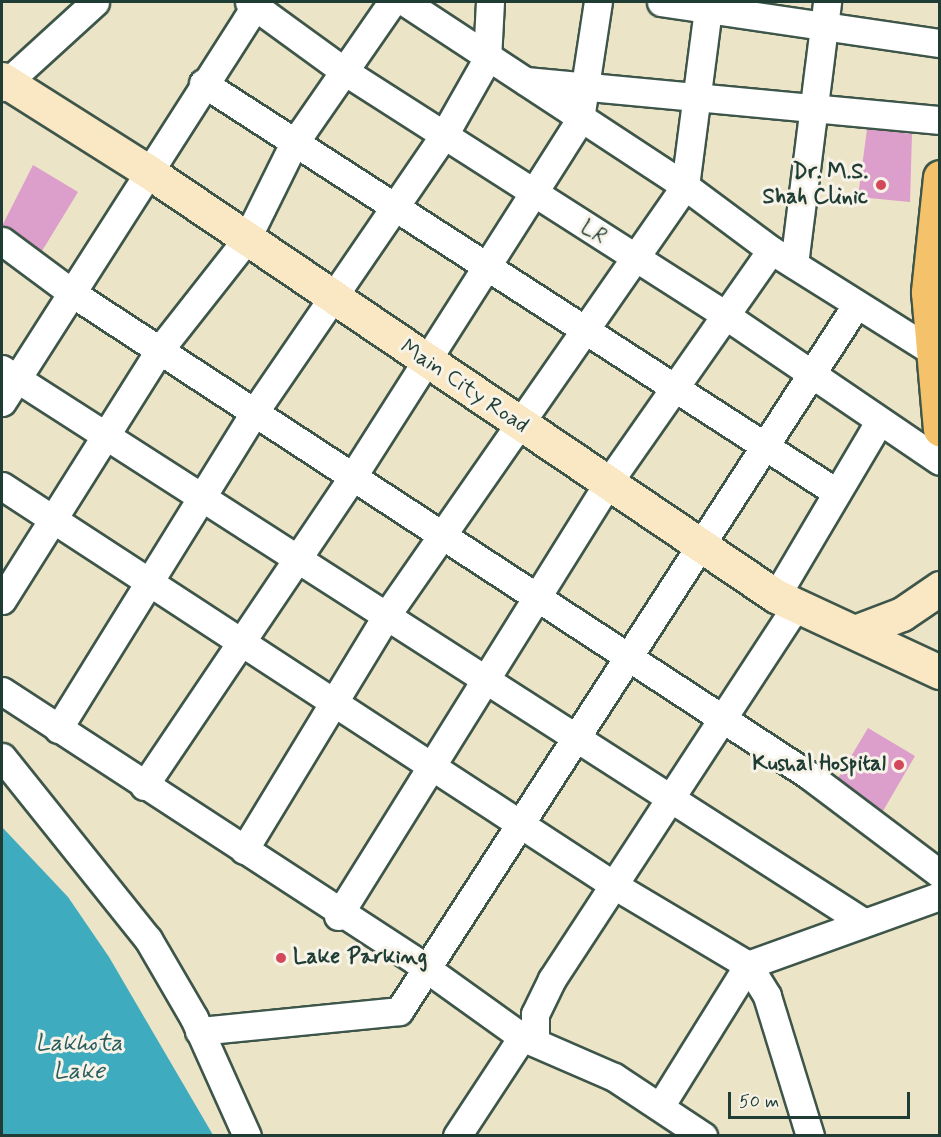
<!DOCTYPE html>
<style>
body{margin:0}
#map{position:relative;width:941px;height:1137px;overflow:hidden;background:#ece4c6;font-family:Mynerve,sans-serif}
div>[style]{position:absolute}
.water>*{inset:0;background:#3fabbe}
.building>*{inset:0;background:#dc9fcb}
.roads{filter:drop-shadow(2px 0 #3e564a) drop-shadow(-2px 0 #3e564a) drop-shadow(0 2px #3e564a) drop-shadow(0 -2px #3e564a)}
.street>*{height:27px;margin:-13.5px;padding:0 13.5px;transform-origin:13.5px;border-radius:13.5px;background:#fff}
.secondary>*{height:33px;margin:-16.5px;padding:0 16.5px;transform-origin:16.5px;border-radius:16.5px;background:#fae7c3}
.primary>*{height:33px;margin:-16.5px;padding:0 16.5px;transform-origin:16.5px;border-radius:16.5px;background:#f3c26a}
.dots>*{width:16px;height:16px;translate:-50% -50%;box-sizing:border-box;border:3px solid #f7f3e8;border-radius:50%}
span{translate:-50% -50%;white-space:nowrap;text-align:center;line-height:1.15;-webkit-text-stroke:6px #f7f3e8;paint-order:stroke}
.poi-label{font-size:22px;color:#1f3d34;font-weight:700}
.right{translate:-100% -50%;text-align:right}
.left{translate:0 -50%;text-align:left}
.street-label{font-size:22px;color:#1f3d34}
.water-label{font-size:24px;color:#295e5d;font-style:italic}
.frame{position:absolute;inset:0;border:3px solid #1f3d34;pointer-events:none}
.scale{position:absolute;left:728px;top:1092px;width:182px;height:27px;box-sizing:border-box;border:3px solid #1f3d34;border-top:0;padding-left:8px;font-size:18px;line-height:21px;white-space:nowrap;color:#1f3d34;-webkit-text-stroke:4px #f7f3e8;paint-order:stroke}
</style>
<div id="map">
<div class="water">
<i style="clip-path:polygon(2px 827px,68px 897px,109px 957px,213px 1135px,2px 1135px)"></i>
</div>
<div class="building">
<i style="clip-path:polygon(867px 129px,912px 134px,910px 202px,858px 197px)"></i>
<i style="clip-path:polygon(33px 165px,78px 192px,42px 251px,2px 226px)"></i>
<i style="clip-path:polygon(868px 728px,915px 756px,883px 811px,838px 778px)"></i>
</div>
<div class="roads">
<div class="street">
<i style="left:249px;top:2px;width:117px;rotate:36deg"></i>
<i style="left:344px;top:71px;width:449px;rotate:32.6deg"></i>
<i style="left:722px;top:313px;width:263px;rotate:34.2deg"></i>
<i style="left:405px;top:2px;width:335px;rotate:33.3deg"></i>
<i style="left:685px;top:186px;width:107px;rotate:36.7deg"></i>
<i style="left:771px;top:250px;width:186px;rotate:32.1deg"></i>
<i style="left:929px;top:349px;width:11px"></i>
<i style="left:661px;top:2px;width:282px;rotate:8.4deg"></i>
<i style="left:526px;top:81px;width:416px;rotate:5.4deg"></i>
<i style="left:203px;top:83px;width:754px;rotate:32.87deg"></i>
<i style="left:2px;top:87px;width:126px;rotate:-42.4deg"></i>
<i style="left:2px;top:241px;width:87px;rotate:36.6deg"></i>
<i style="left:72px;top:293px;width:882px;rotate:33.2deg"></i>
<i style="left:810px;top:776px;width:163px;rotate:37deg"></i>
<i style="left:794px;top:264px;width:264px;rotate:-82.8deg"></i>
<i style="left:2px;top:369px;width:1020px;rotate:32.71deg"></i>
<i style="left:2px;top:402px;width:475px;rotate:-57.4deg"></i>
<i style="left:2px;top:486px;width:728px;rotate:33.12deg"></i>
<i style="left:612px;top:884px;width:158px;rotate:30.8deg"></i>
<i style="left:748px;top:965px;width:36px;rotate:58deg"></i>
<i style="left:767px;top:996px;width:146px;rotate:72.9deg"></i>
<i style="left:776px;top:596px;width:202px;rotate:-59.4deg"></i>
<i style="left:2px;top:600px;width:298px;rotate:-57.8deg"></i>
<i style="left:161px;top:348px;width:137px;rotate:-51.8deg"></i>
<i style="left:246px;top:240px;width:106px;rotate:-63.7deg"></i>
<i style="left:293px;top:145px;width:174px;rotate:-55.3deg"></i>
<i style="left:2px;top:691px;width:494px;rotate:33.1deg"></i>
<i style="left:416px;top:961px;width:130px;rotate:35.6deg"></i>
<i style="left:522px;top:1037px;width:100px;rotate:23.5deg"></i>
<i style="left:614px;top:1077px;width:107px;rotate:33.5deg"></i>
<i style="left:58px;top:729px;width:374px;rotate:-58.2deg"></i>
<i style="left:255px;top:411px;width:335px;rotate:-55.6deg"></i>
<i style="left:444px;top:135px;width:87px;rotate:-60.5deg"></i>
<i style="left:487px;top:59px;width:57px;rotate:-87deg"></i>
<i style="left:2px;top:757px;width:233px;rotate:51.3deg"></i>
<i style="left:148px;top:939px;width:91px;rotate:59.8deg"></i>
<i style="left:194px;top:1018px;width:129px;rotate:65.8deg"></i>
<i style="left:144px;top:786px;width:374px;rotate:-56deg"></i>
<i style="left:353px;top:476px;width:423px;rotate:-57.5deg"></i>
<i style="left:580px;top:119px;width:118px;rotate:-81.3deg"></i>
<i style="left:244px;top:850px;width:277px;rotate:-58.7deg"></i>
<i style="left:388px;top:613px;width:520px;rotate:-55.18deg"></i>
<i style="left:685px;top:186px;width:186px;rotate:-82.6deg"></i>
<i style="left:338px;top:916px;width:510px;rotate:-58.05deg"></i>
<i style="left:608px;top:483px;width:284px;rotate:-55deg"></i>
<i style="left:199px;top:1031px;width:201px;rotate:-5.7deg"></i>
<i style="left:399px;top:1011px;width:841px;rotate:-57.08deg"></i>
<i style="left:535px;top:1042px;width:28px;rotate:-90deg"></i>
<i style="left:535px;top:1014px;width:39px;rotate:-64deg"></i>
<i style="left:552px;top:979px;width:447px;rotate:-56.8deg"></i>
<i style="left:661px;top:1105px;width:165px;rotate:-58.1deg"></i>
<i style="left:748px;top:965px;width:204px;rotate:-19.8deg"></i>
<i style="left:457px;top:1136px;width:118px;rotate:-56.7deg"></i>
</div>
<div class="secondary">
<i style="left:2px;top:79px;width:170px;rotate:32.3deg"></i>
<i style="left:146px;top:170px;width:761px;rotate:34.07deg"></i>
<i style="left:776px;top:596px;width:181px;rotate:24.9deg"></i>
<i style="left:855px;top:632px;width:50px;rotate:-21deg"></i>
<i style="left:902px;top:614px;width:46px;rotate:-34.4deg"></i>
</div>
<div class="primary">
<i style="left:940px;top:177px;width:116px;rotate:96deg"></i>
<i style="left:928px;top:292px;width:138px;rotate:85deg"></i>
</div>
</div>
<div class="dots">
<i style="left:881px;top:185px;background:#d1495b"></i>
<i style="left:899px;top:765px;background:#d1495b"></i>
<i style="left:281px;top:958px;background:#d1495b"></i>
</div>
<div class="poi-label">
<span class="right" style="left:868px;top:185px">Dr. M.S.<br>Shah Clinic</span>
<span class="right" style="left:886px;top:765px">Kushal Hospital</span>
<span class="left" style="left:293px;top:958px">Lake Parking</span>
</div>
<div class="street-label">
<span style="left:593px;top:233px;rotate:34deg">LR</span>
<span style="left:464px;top:387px;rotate:34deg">Main City Road</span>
</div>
<div class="water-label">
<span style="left:79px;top:1058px">Lakhota<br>Lake</span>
</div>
<div class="frame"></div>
<div class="scale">50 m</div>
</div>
